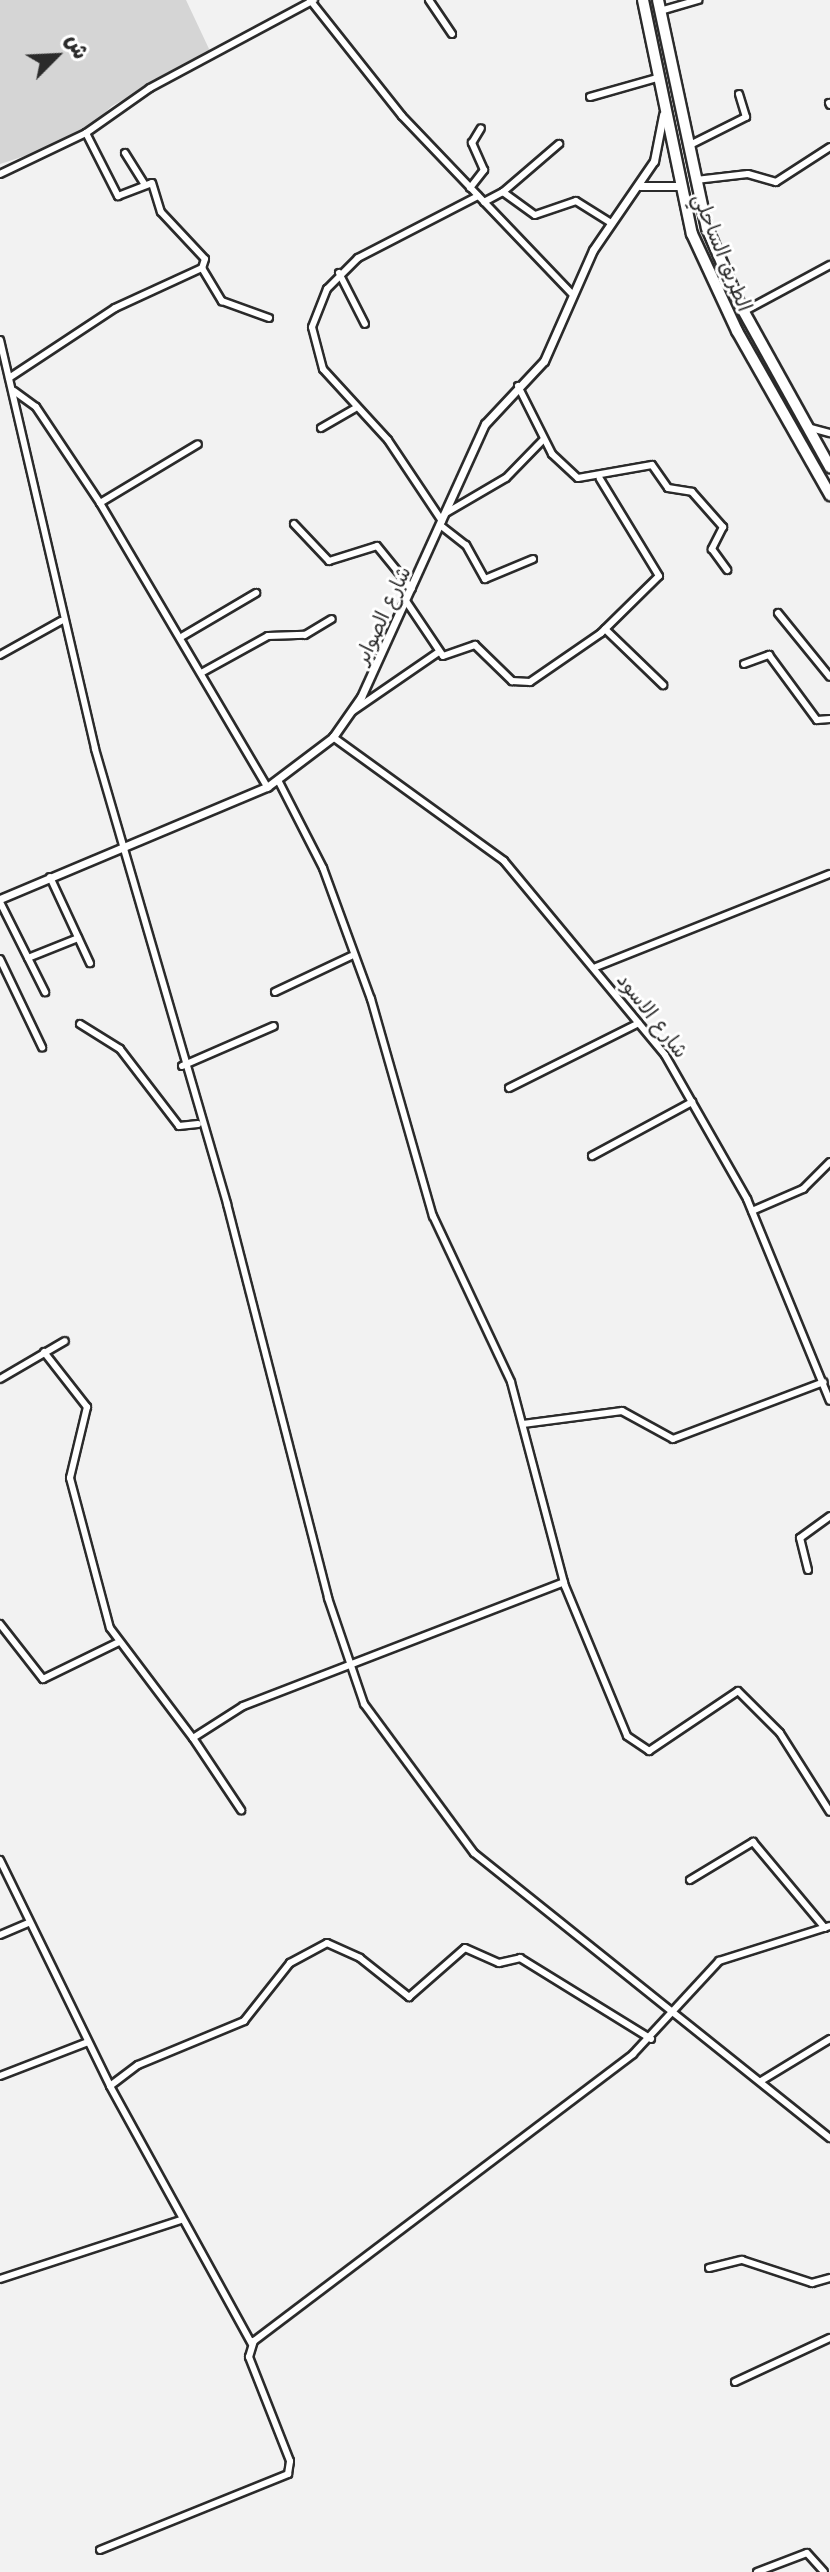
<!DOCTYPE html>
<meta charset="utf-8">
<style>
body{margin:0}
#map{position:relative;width:830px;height:2572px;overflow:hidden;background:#f2f2f2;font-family:Mali,"Playpen Sans Arabic",sans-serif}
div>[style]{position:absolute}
.green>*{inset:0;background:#d5d5d5}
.roads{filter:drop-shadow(2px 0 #2b2b2b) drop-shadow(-2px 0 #2b2b2b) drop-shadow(0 2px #2b2b2b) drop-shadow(0 -2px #2b2b2b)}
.minor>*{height:6px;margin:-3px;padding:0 3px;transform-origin:3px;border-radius:3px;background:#fff}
.tertiary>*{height:7px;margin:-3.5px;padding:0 3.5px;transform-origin:3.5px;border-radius:3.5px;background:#fff}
.trunk>*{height:10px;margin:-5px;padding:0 5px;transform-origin:5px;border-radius:5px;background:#fff}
span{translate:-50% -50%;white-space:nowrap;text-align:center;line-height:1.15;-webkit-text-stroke:6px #fff;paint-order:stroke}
.street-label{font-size:20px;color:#2b2b2b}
.north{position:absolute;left:16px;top:16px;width:80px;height:80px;-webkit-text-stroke:6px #fff;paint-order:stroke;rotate:66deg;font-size:22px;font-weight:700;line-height:32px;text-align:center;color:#2b2b2b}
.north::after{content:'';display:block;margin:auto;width:28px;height:36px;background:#2b2b2b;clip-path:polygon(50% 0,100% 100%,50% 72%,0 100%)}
</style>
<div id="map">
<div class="green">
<i style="clip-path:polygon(0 0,186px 0,210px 51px,112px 106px,77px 139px,0 164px)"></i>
</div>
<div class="roads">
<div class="minor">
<i style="left:310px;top:0;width:148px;rotate:51.6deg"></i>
<i style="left:402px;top:116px;width:248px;rotate:46.3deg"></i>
<i style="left:429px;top:0;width:41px;rotate:55.9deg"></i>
<i style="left:660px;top:11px;width:40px;rotate:-16deg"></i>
<i style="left:590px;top:97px;width:70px;rotate:-15.8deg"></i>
<i style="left:829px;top:103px;width:2px;rotate:63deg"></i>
<i style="left:86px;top:133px;width:71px;rotate:63.1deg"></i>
<i style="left:118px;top:196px;width:36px;rotate:-21deg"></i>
<i style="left:152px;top:183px;width:30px;rotate:73deg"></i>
<i style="left:161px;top:212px;width:64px;rotate:46.9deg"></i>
<i style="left:205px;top:259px;width:9px;rotate:108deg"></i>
<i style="left:202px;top:268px;width:39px;rotate:59deg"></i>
<i style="left:222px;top:301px;width:50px;rotate:19.9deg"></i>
<i style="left:688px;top:146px;width:65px;rotate:-26.6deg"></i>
<i style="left:746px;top:117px;width:24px;rotate:-107deg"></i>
<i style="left:125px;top:153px;width:36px;rotate:58deg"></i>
<i style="left:0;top:174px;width:95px;rotate:-25.5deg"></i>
<i style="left:86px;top:133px;width:78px;rotate:-35.1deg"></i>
<i style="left:150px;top:88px;width:186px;rotate:-28.2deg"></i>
<i style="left:696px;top:180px;width:52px;rotate:-6.6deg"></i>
<i style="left:748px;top:174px;width:29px;rotate:16deg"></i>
<i style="left:776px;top:182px;width:64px;rotate:-32.9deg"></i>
<i style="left:470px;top:188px;width:23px;rotate:-52deg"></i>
<i style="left:484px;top:170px;width:30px;rotate:-114deg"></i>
<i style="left:472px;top:143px;width:17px;rotate:-59deg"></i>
<i style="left:503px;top:192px;width:74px;rotate:-40.6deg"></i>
<i style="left:484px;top:202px;width:21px;rotate:-28deg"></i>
<i style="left:503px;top:192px;width:39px;rotate:36deg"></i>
<i style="left:535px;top:215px;width:43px;rotate:-18.9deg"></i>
<i style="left:576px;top:201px;width:40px;rotate:32deg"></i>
<i style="left:339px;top:273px;width:57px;rotate:63deg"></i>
<i style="left:743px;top:312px;width:99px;rotate:-28.4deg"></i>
<i style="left:0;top:340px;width:420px;rotate:76.9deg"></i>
<i style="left:95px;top:749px;width:474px;rotate:73.8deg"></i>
<i style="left:227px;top:1204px;width:407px;rotate:75.6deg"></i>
<i style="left:328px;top:1598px;width:112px;rotate:71.2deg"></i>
<i style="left:364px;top:1704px;width:185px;rotate:53.6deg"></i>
<i style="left:474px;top:1853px;width:456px;rotate:38.7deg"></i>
<i style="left:9px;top:378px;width:127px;rotate:-33.4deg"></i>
<i style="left:115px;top:308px;width:96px;rotate:-24.7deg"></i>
<i style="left:518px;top:386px;width:76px;rotate:63.4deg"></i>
<i style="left:552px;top:454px;width:35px;rotate:43deg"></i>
<i style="left:578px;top:478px;width:75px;rotate:-10deg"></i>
<i style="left:652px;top:465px;width:28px;rotate:55deg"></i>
<i style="left:668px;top:488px;width:24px;rotate:9deg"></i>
<i style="left:692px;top:492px;width:47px;rotate:48.5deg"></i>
<i style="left:723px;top:527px;width:25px;rotate:117deg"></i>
<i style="left:712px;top:549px;width:26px;rotate:54deg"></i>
<i style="left:14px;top:391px;width:27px;rotate:36deg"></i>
<i style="left:36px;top:407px;width:115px;rotate:56.3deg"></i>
<i style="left:100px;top:503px;width:329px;rotate:59.5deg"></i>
<i style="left:807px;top:427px;width:24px;rotate:15deg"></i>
<i style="left:321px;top:428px;width:39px;rotate:-30deg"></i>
<i style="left:100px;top:503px;width:114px;rotate:-31deg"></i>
<i style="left:446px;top:513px;width:69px;rotate:-30.3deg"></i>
<i style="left:506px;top:478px;width:53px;rotate:-45.8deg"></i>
<i style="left:442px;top:521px;width:97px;rotate:-123.7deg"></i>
<i style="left:388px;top:440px;width:96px;rotate:-132.5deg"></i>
<i style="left:323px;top:369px;width:43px;rotate:-104.7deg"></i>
<i style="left:312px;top:327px;width:41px;rotate:-68.5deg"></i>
<i style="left:327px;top:289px;width:44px;rotate:-45deg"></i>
<i style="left:358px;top:258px;width:135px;rotate:-27.3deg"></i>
<i style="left:294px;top:524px;width:51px;rotate:46.6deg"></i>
<i style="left:329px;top:561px;width:50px;rotate:-17.4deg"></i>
<i style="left:377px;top:546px;width:55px;rotate:50.9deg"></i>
<i style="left:440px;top:525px;width:33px;rotate:38deg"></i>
<i style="left:466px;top:545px;width:39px;rotate:61deg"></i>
<i style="left:485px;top:579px;width:52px;rotate:-22.6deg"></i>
<i style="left:406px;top:601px;width:66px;rotate:56.1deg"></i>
<i style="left:443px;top:656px;width:34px;rotate:-19deg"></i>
<i style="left:475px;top:645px;width:52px;rotate:44.2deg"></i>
<i style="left:512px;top:681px;width:18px;rotate:3deg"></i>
<i style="left:530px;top:682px;width:86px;rotate:-34.6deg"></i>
<i style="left:601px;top:633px;width:81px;rotate:-44.5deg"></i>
<i style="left:659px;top:576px;width:114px;rotate:-121.3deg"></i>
<i style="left:778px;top:613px;width:82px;rotate:50.9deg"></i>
<i style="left:605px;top:629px;width:81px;rotate:44deg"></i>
<i style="left:183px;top:636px;width:85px;rotate:-30.5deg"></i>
<i style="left:0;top:655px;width:70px;rotate:-29.1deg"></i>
<i style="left:744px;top:664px;width:27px;rotate:-20deg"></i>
<i style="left:769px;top:655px;width:81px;rotate:53.6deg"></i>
<i style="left:817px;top:720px;width:13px;rotate:-4deg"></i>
<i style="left:203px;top:672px;width:74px;rotate:-29deg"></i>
<i style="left:268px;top:636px;width:37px;rotate:-2deg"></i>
<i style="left:305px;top:635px;width:31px;rotate:-31deg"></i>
<i style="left:353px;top:711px;width:104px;rotate:-34.5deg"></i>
<i style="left:333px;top:737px;width:211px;rotate:35.9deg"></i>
<i style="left:504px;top:861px;width:252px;rotate:50.3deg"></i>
<i style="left:665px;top:1055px;width:166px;rotate:60.3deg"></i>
<i style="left:747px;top:1199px;width:218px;rotate:67.7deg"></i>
<i style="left:278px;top:780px;width:99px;rotate:62.9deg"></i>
<i style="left:323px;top:868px;width:140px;rotate:69.9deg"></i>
<i style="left:371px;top:999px;width:226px;rotate:74.1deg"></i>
<i style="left:433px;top:1216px;width:183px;rotate:64.8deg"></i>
<i style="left:511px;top:1382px;width:211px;rotate:75.2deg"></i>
<i style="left:565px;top:1586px;width:162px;rotate:67.5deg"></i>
<i style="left:627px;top:1736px;width:27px;rotate:34deg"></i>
<i style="left:649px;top:1751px;width:107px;rotate:-34deg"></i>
<i style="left:738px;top:1691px;width:59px;rotate:45deg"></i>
<i style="left:780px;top:1733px;width:93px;rotate:57.7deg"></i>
<i style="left:50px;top:877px;width:95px;rotate:65.1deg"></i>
<i style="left:0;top:902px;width:101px;rotate:63.4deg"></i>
<i style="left:28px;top:958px;width:54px;rotate:-21.8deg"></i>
<i style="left:0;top:959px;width:98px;rotate:64.5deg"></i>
<i style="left:596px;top:967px;width:252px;rotate:-21.7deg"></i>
<i style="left:275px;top:992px;width:84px;rotate:-25.3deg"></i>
<i style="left:80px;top:1024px;width:47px;rotate:32deg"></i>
<i style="left:120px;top:1049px;width:97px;rotate:52.5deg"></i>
<i style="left:179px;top:1126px;width:19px;rotate:-6deg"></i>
<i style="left:182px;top:1066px;width:100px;rotate:-23.5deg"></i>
<i style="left:509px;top:1088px;width:145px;rotate:-26.6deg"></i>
<i style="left:592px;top:1156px;width:114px;rotate:-28.4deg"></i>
<i style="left:752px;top:1211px;width:56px;rotate:-23.3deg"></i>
<i style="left:803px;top:1189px;width:38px;rotate:-45deg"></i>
<i style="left:44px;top:1352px;width:70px;rotate:52deg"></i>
<i style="left:87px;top:1407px;width:73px;rotate:103.5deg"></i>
<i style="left:70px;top:1478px;width:155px;rotate:75.1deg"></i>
<i style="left:110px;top:1628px;width:138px;rotate:53deg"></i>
<i style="left:193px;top:1738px;width:59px;rotate:-32.6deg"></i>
<i style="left:243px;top:1706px;width:344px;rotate:-21.1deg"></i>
<i style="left:0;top:1379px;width:75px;rotate:-30.3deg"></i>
<i style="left:523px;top:1424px;width:100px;rotate:-7.5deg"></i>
<i style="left:622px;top:1411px;width:58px;rotate:28.8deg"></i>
<i style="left:673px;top:1439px;width:161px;rotate:-20.7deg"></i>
<i style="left:808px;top:1570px;width:33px;rotate:-104deg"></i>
<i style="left:800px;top:1538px;width:37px;rotate:-36deg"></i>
<i style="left:0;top:1624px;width:70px;rotate:52deg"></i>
<i style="left:43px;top:1679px;width:85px;rotate:-26deg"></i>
<i style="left:193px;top:1738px;width:87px;rotate:56.3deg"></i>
<i style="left:0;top:1860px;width:251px;rotate:64deg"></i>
<i style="left:110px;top:2086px;width:294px;rotate:61.2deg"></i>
<i style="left:690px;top:1880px;width:74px;rotate:-31.1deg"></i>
<i style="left:753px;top:1842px;width:112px;rotate:50.1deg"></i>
<i style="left:0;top:1935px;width:30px;rotate:-23deg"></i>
<i style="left:0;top:2076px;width:94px;rotate:-21.1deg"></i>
<i style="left:761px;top:2081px;width:81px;rotate:-31.3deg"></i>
<i style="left:110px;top:2086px;width:35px;rotate:-37deg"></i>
<i style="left:138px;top:2065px;width:115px;rotate:-22.5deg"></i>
<i style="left:244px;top:2021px;width:74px;rotate:-51.6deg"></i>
<i style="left:290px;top:1963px;width:42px;rotate:-28.4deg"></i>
<i style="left:327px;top:1943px;width:36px;rotate:24deg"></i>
<i style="left:360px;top:1958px;width:63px;rotate:38.5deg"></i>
<i style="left:409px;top:1997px;width:74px;rotate:-41.2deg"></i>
<i style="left:465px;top:1948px;width:37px;rotate:24deg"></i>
<i style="left:499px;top:1963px;width:22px;rotate:-13deg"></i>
<i style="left:520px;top:1958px;width:154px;rotate:31.7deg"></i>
<i style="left:709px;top:2268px;width:34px;rotate:-14deg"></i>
<i style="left:742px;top:2260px;width:74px;rotate:18.2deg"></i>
<i style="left:812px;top:2283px;width:19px;rotate:-16deg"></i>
<i style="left:0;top:2279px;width:190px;rotate:-18.1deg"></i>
<i style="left:735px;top:2382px;width:105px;rotate:-24.9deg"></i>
<i style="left:100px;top:2550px;width:203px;rotate:-22deg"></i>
<i style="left:288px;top:2474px;width:13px;rotate:-81deg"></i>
<i style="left:290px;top:2461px;width:112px;rotate:-111.5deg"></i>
<i style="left:249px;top:2357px;width:17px;rotate:-73deg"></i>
<i style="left:254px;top:2341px;width:475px;rotate:-37.1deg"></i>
<i style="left:633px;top:2054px;width:127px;rotate:-47.2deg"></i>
<i style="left:719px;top:1961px;width:116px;rotate:-17.5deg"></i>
<i style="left:757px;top:2572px;width:53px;rotate:-20.8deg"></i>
<i style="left:807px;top:2553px;width:25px;rotate:48deg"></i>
</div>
<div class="tertiary">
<i style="left:640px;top:186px;width:38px"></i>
<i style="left:0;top:899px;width:290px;rotate:-22.8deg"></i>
<i style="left:267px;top:787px;width:83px;rotate:-37.1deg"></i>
<i style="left:333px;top:737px;width:49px;rotate:-55deg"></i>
<i style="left:361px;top:697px;width:300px;rotate:-65.6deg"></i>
<i style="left:485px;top:424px;width:86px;rotate:-46.9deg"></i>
<i style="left:544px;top:361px;width:121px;rotate:-66.2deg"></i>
<i style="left:593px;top:250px;width:108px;rotate:-55.6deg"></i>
<i style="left:654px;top:161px;width:47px;rotate:-78.9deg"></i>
</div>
<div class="trunk">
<i style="left:643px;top:0;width:239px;rotate:78.2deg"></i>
<i style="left:692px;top:234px;width:107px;rotate:65.1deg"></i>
<i style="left:737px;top:331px;width:189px;rotate:60.4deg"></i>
<i style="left:658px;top:0;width:233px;rotate:77.9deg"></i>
<i style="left:707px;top:228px;width:82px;rotate:66.9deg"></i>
<i style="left:739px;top:303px;width:188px;rotate:61deg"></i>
</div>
</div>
<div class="street-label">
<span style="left:723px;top:252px;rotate:68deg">الطريق الساحلي</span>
<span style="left:382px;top:615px;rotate:-65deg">شارع الصوابر</span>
<span style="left:653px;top:1015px;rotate:52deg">شارع الاسود</span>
</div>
<div class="north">ش</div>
</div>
